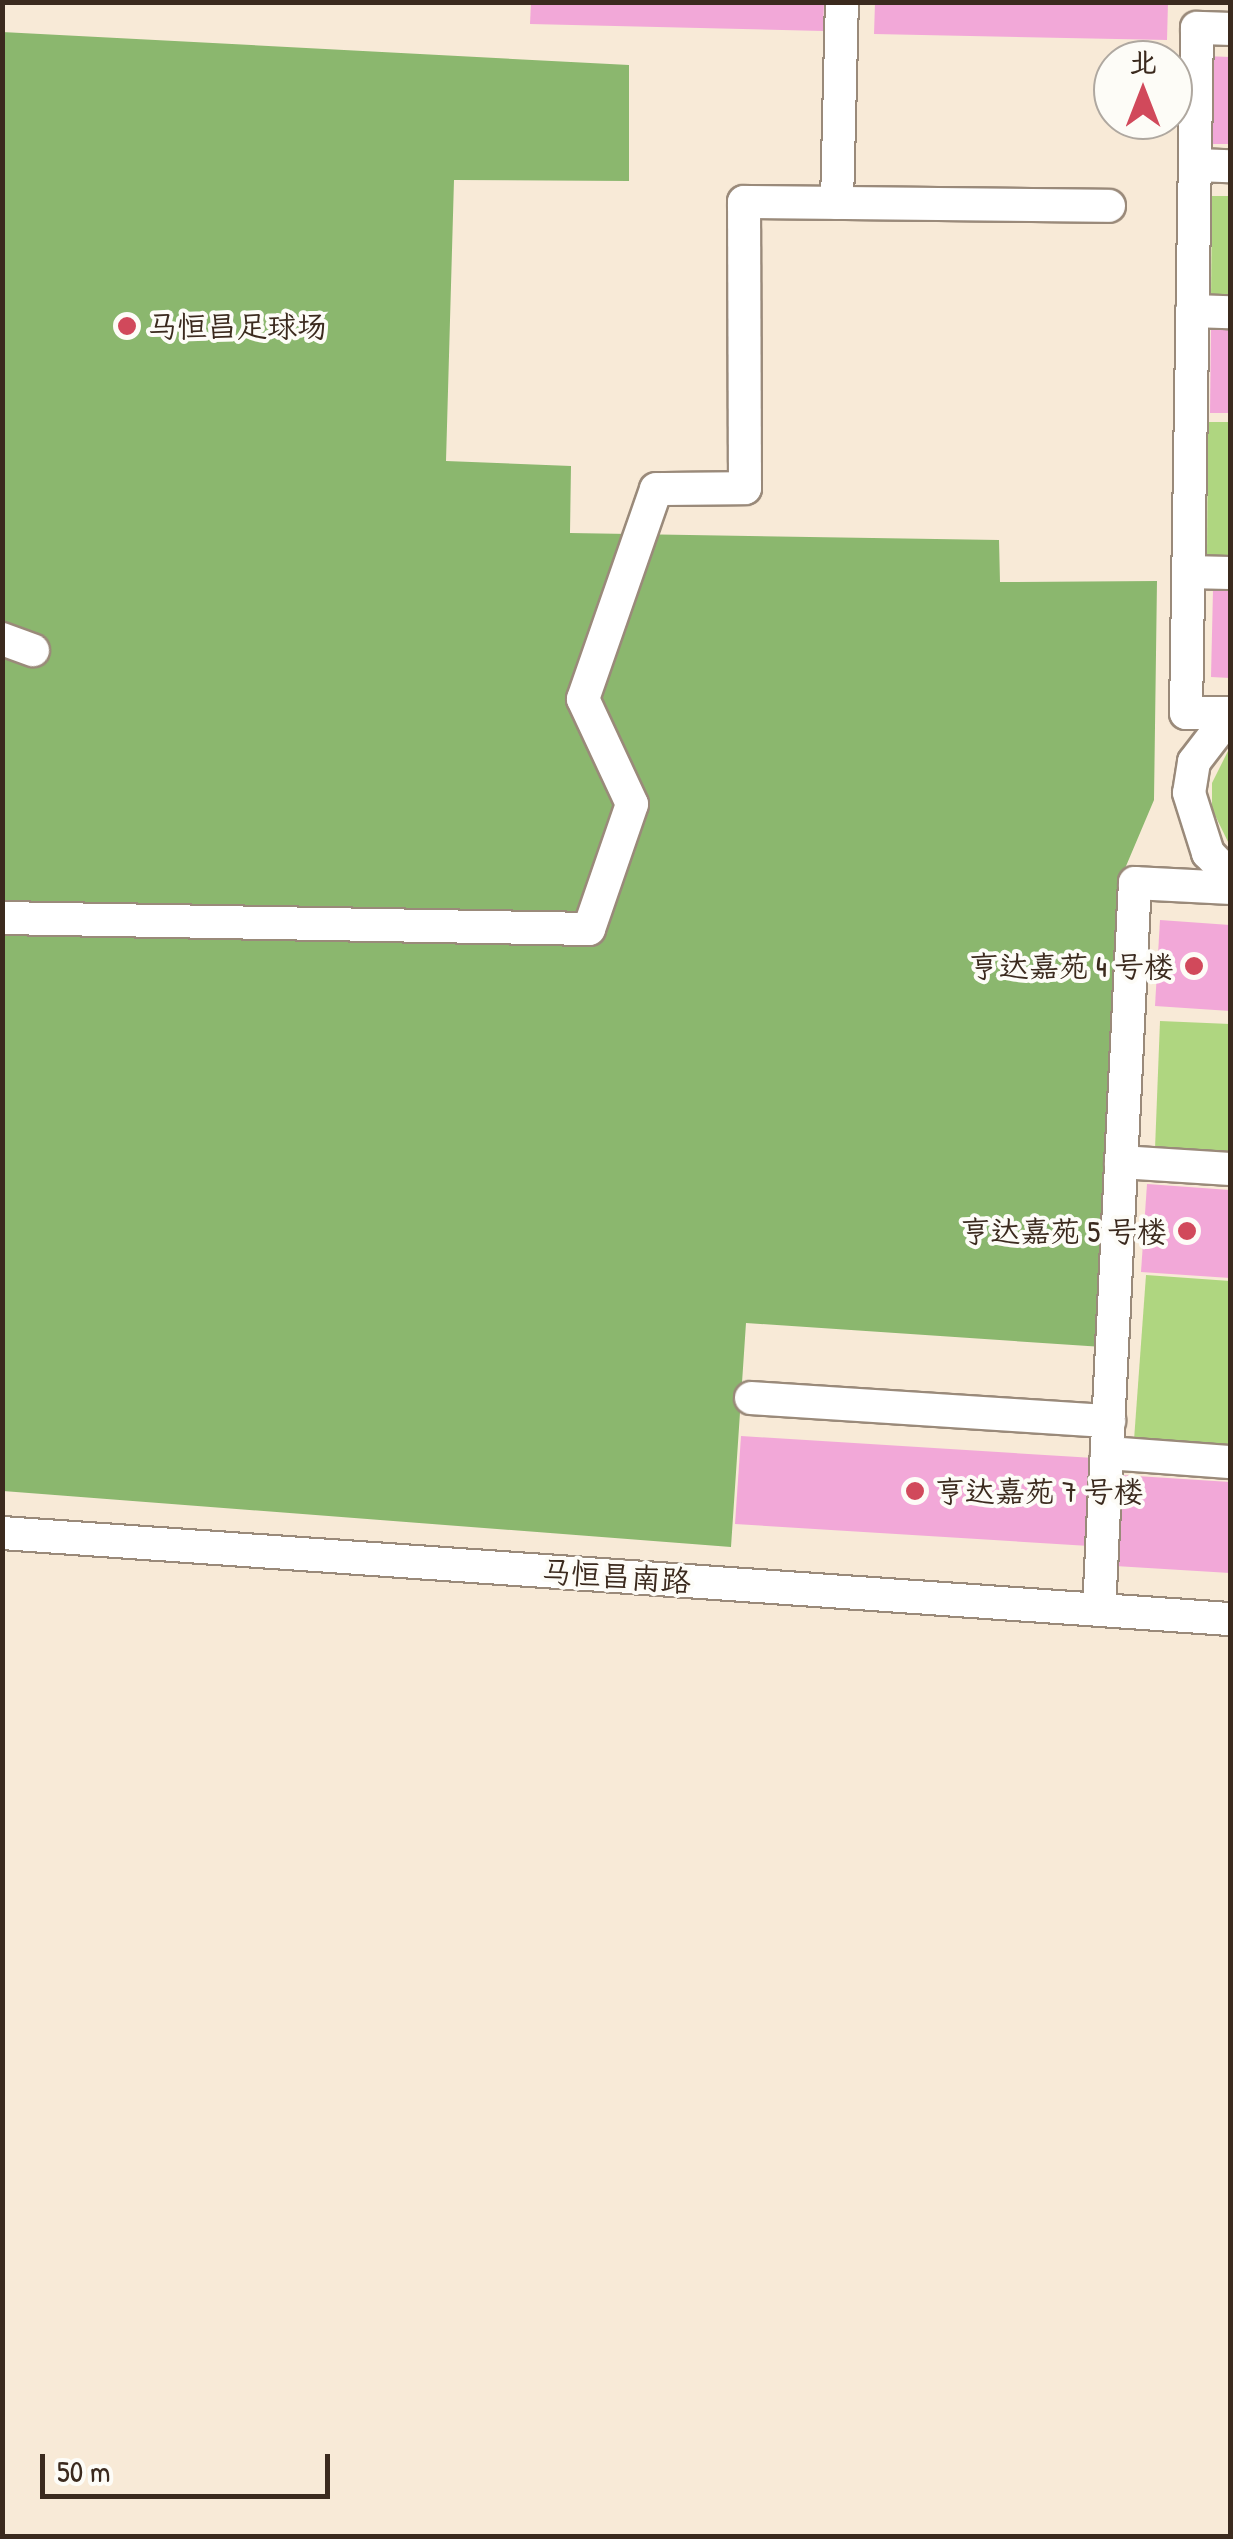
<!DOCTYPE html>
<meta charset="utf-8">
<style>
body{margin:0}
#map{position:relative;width:1233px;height:2539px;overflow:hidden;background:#f8ead7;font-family:"Patrick Hand","LXGW WenKai TC",sans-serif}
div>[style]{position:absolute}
.green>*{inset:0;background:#afd680}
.forest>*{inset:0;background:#8bb76e}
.building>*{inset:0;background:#f2a8d8}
.roads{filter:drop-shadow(2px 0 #9a8a7a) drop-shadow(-2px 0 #9a8a7a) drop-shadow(0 2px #9a8a7a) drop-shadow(0 -2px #9a8a7a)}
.street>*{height:32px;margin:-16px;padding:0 16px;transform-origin:16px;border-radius:16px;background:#fff}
.dots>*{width:28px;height:28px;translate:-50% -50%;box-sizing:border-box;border:5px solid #fdfcf7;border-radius:50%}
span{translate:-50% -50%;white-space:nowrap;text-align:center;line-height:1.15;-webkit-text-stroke:8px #fdfcf7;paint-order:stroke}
.poi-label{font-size:30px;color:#3b2a1e}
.left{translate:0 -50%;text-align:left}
.right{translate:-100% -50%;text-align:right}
.street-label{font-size:30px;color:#3b2a1e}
.frame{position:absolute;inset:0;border:5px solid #3b2a1e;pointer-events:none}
.north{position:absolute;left:1093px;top:40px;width:100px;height:100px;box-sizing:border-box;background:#fdfcf7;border:2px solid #afa8a0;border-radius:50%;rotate:0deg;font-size:28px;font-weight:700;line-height:40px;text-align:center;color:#3b2a1e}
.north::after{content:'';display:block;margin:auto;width:35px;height:45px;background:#d1495b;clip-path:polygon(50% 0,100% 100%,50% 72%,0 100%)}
.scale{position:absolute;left:40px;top:2454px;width:290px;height:45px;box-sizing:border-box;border:5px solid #3b2a1e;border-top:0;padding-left:12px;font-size:30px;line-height:35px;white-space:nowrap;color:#3b2a1e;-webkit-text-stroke:8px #fdfcf7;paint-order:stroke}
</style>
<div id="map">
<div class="green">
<i style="clip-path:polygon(1212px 196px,1230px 196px,1230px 299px,1211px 299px)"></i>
<i style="clip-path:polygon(1208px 422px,1230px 422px,1230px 557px,1207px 557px)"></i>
<i style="clip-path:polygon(1230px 747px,1230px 846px,1212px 809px,1212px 783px)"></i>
<i style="clip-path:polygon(1160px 1021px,1230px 1024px,1230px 1153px,1155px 1149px)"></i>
<i style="clip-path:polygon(1146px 1275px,1230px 1281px,1230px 1447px,1134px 1440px)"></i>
</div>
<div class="forest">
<i style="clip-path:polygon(2px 32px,629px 65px,629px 181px,454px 180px,446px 461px,571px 466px,570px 533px,999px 540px,1000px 582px,1157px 581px,1154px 800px,1118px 885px,1103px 1347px,746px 1323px,731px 1547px,3px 1491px)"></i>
</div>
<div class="building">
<i style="clip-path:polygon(531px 2px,824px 2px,823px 31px,530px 24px)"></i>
<i style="clip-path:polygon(875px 2px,1168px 2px,1167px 40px,874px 34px)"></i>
<i style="clip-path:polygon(1204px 56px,1230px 57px,1230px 144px,1202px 144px)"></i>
<i style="clip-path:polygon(1211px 324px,1230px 325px,1230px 413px,1210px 413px)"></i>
<i style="clip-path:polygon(1213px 590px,1230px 590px,1230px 678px,1211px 677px)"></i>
<i style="clip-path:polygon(1160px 920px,1230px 925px,1230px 1011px,1155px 1006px)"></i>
<i style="clip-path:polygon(1147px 1184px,1230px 1190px,1230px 1278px,1141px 1272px)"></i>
<i style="clip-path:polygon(741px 1436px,1094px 1458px,1089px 1546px,735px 1524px)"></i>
<i style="clip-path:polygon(1121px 1475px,1230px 1482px,1230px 1573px,1115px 1566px)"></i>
</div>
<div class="roads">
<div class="street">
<i style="left:1230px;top:29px;width:33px;rotate:-178deg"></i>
<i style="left:1197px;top:28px;width:685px;rotate:90.92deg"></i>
<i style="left:1186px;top:713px;width:44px"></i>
<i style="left:1195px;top:165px;width:35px;rotate:2deg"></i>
<i style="left:837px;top:203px;width:201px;rotate:-88.6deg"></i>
<i style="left:1192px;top:311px;width:38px;rotate:2deg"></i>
<i style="left:1188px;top:572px;width:42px;rotate:1.4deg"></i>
<i style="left:2px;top:639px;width:33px;rotate:20deg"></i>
<i style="left:1230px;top:715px;width:59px;rotate:127.5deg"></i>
<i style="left:1194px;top:762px;width:31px;rotate:99deg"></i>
<i style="left:1189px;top:793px;width:63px;rotate:72.4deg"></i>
<i style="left:1208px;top:853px;width:32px;rotate:46deg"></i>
<i style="left:2px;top:918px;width:587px;rotate:1.07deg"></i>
<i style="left:589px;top:929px;width:132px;rotate:-71deg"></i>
<i style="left:632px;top:804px;width:116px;rotate:-115deg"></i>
<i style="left:583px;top:699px;width:222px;rotate:-70.8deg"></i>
<i style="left:656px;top:489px;width:89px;rotate:-0.6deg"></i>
<i style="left:745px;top:488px;width:286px;rotate:-90.2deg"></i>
<i style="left:744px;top:202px;width:365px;rotate:0.6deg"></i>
<i style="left:1121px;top:1162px;width:109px;rotate:3.7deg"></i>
<i style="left:751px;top:1398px;width:359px;rotate:3.7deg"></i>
<i style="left:1107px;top:1453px;width:123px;rotate:4.2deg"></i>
<i style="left:2px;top:1533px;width:1231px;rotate:4.01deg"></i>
<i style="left:1099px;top:1610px;width:728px;rotate:-87.17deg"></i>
<i style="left:1135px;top:883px;width:95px;rotate:3deg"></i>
</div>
</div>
<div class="dots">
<i style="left:127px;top:326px;background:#d1495b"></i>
<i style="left:1194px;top:966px;background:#d1495b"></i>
<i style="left:1187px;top:1231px;background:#d1495b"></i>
<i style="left:915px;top:1491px;background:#d1495b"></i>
</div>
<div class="poi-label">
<span class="left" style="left:147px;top:326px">马恒昌足球场</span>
<span class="right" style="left:1174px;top:966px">亨达嘉苑 4 号楼</span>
<span class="right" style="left:1167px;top:1231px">亨达嘉苑 5 号楼</span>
<span class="left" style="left:935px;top:1491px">亨达嘉苑 7 号楼</span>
</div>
<div class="street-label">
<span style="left:616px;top:1576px;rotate:4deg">马恒昌南路</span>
</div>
<div class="frame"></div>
<div class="north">北</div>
<div class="scale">50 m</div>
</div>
